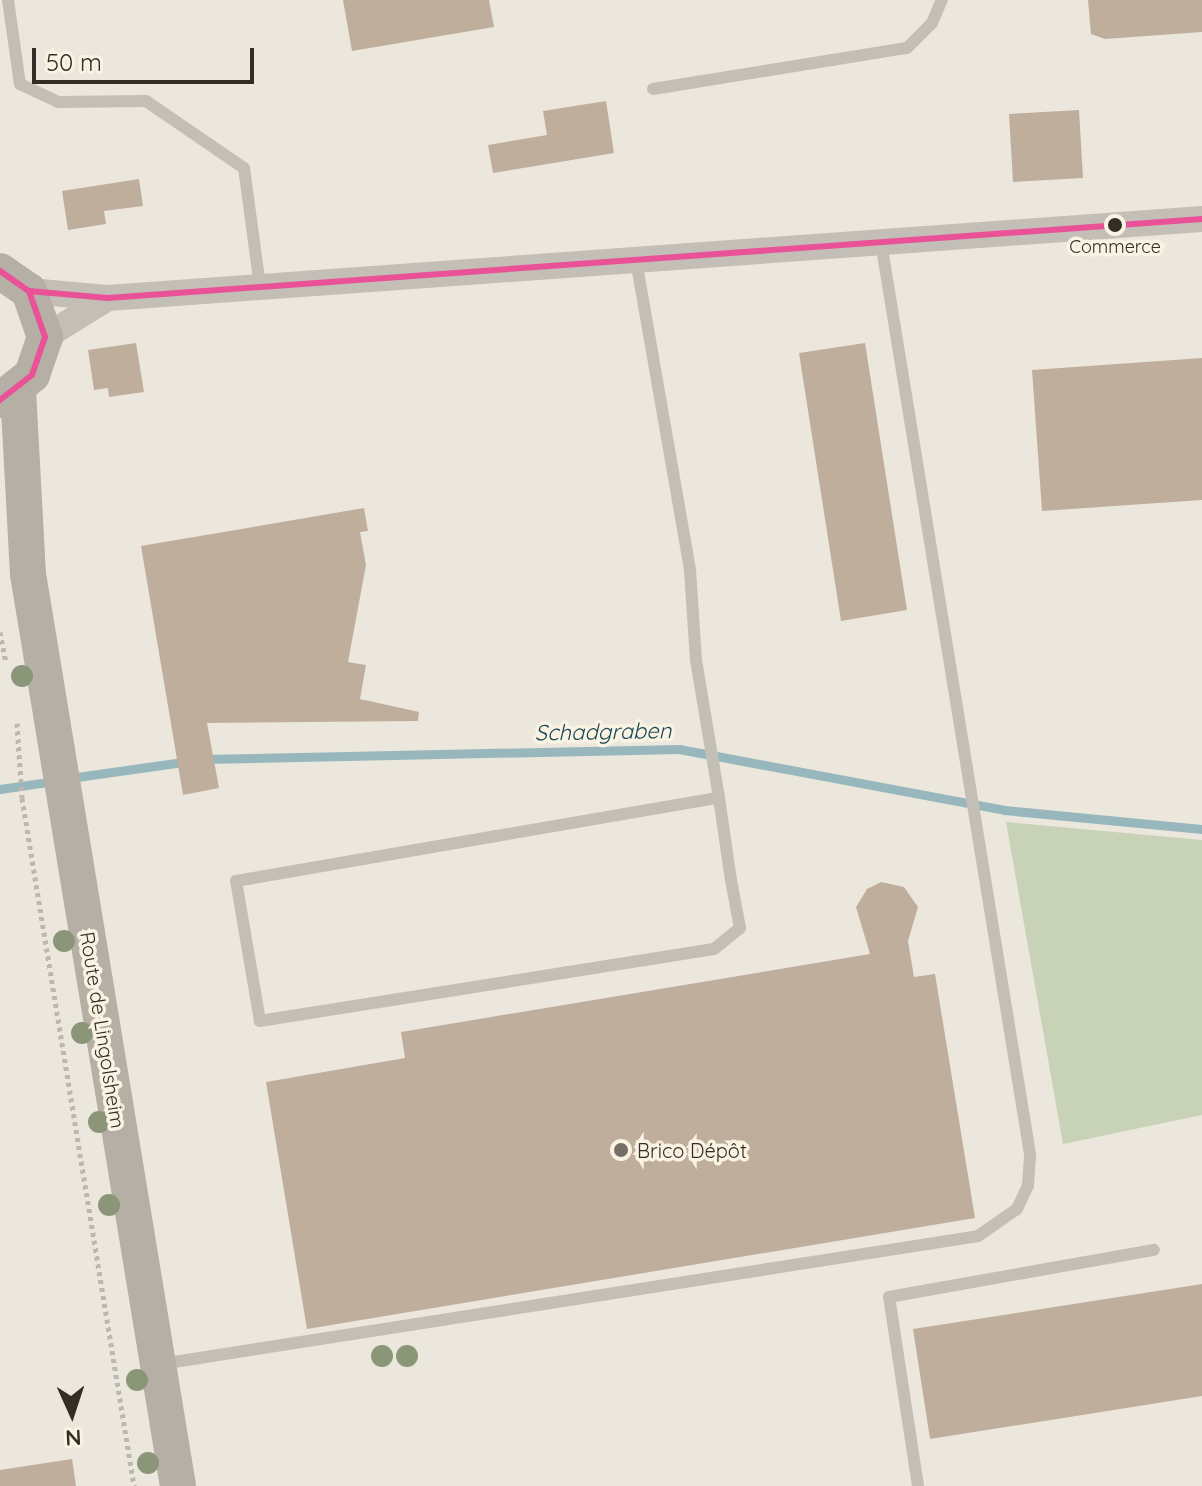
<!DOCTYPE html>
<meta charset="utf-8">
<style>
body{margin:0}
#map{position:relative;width:1202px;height:1486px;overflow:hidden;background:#ece7dc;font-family:Quicksand,sans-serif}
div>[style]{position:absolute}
.green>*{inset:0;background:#c8d2b6}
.stream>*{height:9px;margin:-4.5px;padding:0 4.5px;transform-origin:4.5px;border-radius:4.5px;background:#98b7bd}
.building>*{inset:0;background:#c0ae9d}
.path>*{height:5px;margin-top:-2.5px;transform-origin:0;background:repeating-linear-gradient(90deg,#bdb8af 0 4px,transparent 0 8px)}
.lane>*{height:12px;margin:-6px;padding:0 6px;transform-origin:6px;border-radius:6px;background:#c4bfb6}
.street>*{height:26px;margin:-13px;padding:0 13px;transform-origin:13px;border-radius:13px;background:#c4bfb6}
.secondary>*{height:36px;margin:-18px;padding:0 18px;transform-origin:18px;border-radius:18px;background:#b5afa6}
.bus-1>*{height:6px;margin:-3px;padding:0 3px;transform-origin:3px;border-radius:3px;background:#ea5297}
.trees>*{width:22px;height:22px;margin:-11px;border-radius:50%;background:#8b9679}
.dots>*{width:22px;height:22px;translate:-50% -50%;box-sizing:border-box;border:4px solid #faf3e3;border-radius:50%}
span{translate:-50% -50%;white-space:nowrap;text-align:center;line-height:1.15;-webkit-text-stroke:7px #faf3e3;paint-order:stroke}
.bus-label{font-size:18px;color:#342d25}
.street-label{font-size:20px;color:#342d25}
.poi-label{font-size:20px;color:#342d25}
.left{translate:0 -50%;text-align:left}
.water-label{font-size:22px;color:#194857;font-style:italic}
.north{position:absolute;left:32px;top:1374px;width:80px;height:80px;-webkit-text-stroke:6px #faf3e3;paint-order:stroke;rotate:177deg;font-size:22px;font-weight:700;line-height:32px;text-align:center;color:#342d25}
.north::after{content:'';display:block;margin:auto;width:28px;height:36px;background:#342d25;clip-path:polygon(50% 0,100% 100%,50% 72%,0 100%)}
.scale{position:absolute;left:32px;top:48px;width:222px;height:36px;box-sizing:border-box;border:4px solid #342d25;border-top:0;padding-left:10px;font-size:24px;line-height:28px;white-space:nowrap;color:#342d25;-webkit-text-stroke:6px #faf3e3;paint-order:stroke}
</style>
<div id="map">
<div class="green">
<i style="clip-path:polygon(1006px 822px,1202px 840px,1202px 1115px,1063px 1144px)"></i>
</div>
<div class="stream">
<i style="left:204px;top:759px;width:475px;rotate:-1.2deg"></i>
<i style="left:679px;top:749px;width:331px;rotate:10.6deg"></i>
<i style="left:1004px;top:810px;width:199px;rotate:5.5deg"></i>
<i style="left:70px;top:778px;width:121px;rotate:-8.1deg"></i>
<i style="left:0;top:789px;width:56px;rotate:-8.3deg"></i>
</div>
<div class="building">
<i style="clip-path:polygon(343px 0,489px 0,494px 27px,352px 51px)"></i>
<i style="clip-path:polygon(1088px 0,1202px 0,1202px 32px,1105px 39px,1091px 34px)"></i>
<i style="clip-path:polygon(606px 101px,614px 153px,493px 173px,488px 145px,547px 135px,543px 111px)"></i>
<i style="clip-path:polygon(1079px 110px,1083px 178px,1013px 182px,1009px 114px)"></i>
<i style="clip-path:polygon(139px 179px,143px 206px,104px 211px,106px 224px,68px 230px,62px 191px)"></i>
<i style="clip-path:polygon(136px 343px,144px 392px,109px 397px,108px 388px,94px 390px,88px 350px)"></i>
<i style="clip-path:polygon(865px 343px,907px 610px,841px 621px,799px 353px)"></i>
<i style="clip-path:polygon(1202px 358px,1202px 500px,1042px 511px,1032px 370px)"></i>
<i style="clip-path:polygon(364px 508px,368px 531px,360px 532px,366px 565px,348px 662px,366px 665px,360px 699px,419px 712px,418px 721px,207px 723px,219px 788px,183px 795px,141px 546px)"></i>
<i style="clip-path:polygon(881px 882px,904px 887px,918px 907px,908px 941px,914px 977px,935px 974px,975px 1218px,307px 1329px,266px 1082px,405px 1058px,401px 1032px,870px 954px,856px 907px,867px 889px)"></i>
<i style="clip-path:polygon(1202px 1284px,1202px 1396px,930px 1439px,913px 1329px)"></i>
<i style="clip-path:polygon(72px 1459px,76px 1486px,0 1486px,0 1470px)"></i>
</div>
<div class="path">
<i style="left:0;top:632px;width:31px;rotate:79deg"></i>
<i style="left:17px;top:723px;width:75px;rotate:86.2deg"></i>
<i style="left:22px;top:798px;width:697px;rotate:80.75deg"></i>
</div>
<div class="lane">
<i style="left:8px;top:0;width:85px;rotate:81.9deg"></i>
<i style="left:20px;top:84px;width:42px;rotate:25.3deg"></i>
<i style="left:58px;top:102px;width:88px;rotate:-0.7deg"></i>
<i style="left:146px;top:101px;width:119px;rotate:34.4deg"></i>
<i style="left:244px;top:168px;width:120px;rotate:82.3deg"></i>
<i style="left:653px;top:89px;width:257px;rotate:-9.2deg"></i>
<i style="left:907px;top:48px;width:35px;rotate:-45deg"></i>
<i style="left:932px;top:23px;width:25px;rotate:-67deg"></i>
<i style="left:636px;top:260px;width:315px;rotate:80.1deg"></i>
<i style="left:690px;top:570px;width:90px;rotate:86.2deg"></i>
<i style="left:696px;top:660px;width:140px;rotate:80.5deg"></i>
<i style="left:719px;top:798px;width:83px;rotate:81.7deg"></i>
<i style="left:731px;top:880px;width:49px;rotate:79.4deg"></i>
<i style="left:740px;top:928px;width:33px;rotate:141deg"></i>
<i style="left:714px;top:949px;width:460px;rotate:171deg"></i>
<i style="left:260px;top:1021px;width:142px;rotate:-99.7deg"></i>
<i style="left:236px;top:881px;width:490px;rotate:-9.8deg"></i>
<i style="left:161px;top:1364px;width:827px;rotate:-8.9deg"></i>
<i style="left:978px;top:1236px;width:47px;rotate:-34.7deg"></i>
<i style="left:1017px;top:1209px;width:26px;rotate:-65deg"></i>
<i style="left:1028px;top:1185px;width:31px;rotate:-86deg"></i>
<i style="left:1030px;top:1154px;width:924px;rotate:-99.28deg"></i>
<i style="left:918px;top:1486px;width:191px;rotate:-98.7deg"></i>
<i style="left:889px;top:1297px;width:269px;rotate:-10.1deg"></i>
</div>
<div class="street">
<i style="left:29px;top:291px;width:79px;rotate:5.1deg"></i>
<i style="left:108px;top:298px;width:1097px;rotate:-4.13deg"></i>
<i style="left:45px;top:337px;width:74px;rotate:-31.8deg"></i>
</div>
<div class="secondary">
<i style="left:0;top:271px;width:35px;rotate:35deg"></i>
<i style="left:29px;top:291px;width:49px;rotate:70.8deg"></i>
<i style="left:45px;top:337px;width:40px;rotate:108.9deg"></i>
<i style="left:32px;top:375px;width:41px;rotate:142deg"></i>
<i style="left:18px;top:390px;width:184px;rotate:86.9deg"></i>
<i style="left:28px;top:574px;width:924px;rotate:80.66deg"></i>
</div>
<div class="bus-1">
<i style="left:0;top:271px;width:35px;rotate:35deg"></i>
<i style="left:29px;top:291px;width:49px;rotate:70.8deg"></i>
<i style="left:45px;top:337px;width:40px;rotate:108.9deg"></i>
<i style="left:32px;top:375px;width:41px;rotate:142deg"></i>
<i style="left:29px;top:291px;width:79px;rotate:5.1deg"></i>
<i style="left:108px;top:298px;width:1097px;rotate:-4.13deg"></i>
</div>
<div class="trees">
<i style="left:22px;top:676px"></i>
<i style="left:64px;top:941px"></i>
<i style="left:82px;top:1033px"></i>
<i style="left:99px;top:1122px"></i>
<i style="left:109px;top:1205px"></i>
<i style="left:382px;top:1356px"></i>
<i style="left:407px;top:1356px"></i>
<i style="left:137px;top:1380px"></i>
<i style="left:148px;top:1463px"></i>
</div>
<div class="dots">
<i style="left:1115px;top:225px;background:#342d25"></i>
<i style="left:621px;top:1150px;background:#746e65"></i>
</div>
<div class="bus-label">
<span style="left:1115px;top:247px">Commerce</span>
</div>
<div class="street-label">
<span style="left:103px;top:1030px;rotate:81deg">Route de Lingolsheim</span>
</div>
<div class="poi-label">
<span class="left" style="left:637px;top:1150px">Brico Dépôt</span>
</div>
<div class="water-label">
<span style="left:603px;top:732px;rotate:-1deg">Schadgraben</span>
</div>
<div class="north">N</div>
<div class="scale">50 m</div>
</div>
